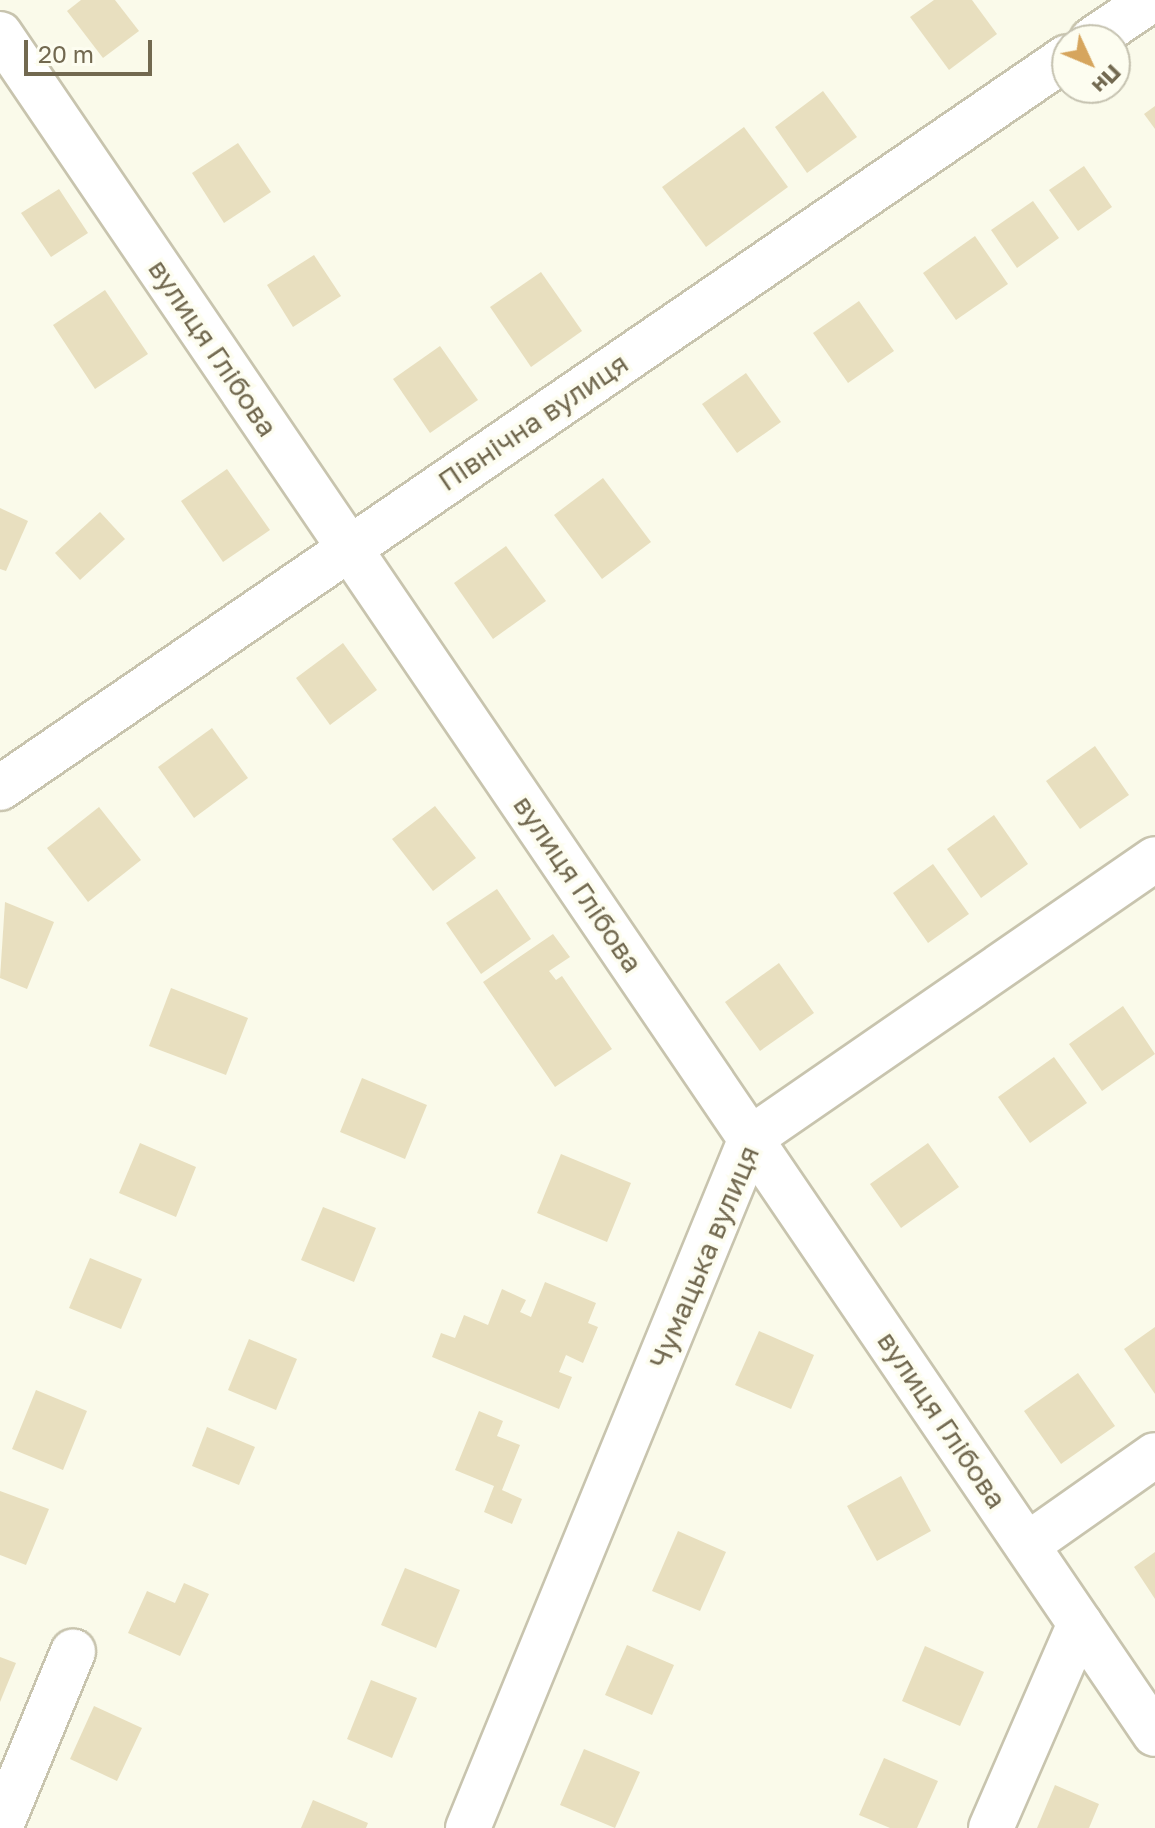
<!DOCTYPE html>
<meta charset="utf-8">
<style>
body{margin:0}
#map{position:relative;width:1155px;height:1828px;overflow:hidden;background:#fafaea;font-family:"Golos Text",sans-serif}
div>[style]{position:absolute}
.building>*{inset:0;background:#e8dfbf}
.roads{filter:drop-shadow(2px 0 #c8c4ae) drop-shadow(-2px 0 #c8c4ae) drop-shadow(0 2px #c8c4ae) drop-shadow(0 -2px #c8c4ae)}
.minor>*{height:44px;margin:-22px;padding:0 22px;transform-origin:22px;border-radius:22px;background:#fff}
span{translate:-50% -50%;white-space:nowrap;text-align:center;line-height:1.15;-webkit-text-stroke:7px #fdfdf0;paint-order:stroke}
.street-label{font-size:28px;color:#726950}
.north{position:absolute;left:1051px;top:24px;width:80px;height:80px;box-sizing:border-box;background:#fdfdf0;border:2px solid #c5c2b0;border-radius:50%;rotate:134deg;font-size:22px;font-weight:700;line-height:32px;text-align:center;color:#726950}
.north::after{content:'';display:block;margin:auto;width:28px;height:36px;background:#d6a55d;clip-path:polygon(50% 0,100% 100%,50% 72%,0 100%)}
.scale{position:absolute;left:24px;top:40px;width:128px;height:36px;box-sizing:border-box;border:4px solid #726950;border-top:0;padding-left:10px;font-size:24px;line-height:28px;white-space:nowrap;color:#726950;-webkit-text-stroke:6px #fdfdf0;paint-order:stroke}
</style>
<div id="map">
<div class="building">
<i style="clip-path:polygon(81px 0,115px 0,139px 31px,103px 58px,67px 11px)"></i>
<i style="clip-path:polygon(934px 0,972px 0,997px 34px,949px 70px,910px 17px)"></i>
<i style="clip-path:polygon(823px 91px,857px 137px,807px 173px,775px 127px)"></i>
<i style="clip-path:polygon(1155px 106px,1155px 129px,1144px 114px)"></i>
<i style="clip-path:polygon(744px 127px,788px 187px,706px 247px,662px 187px)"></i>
<i style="clip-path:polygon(238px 143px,271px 192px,224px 223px,192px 173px)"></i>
<i style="clip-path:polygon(1084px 166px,1112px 207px,1078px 231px,1049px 190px)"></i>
<i style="clip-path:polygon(59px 189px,88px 233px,51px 257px,21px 213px)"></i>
<i style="clip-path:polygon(1033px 201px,1059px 238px,1017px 268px,991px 230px)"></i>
<i style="clip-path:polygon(975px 236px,1008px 284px,956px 320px,923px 273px)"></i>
<i style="clip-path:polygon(314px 255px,341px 296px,293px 327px,267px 285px)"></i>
<i style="clip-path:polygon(541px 272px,582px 331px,531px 367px,490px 307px)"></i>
<i style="clip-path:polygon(105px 290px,148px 354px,95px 389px,53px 325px)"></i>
<i style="clip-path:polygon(859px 301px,894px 351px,848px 383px,813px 333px)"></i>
<i style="clip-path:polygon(440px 346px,478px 400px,430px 433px,393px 379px)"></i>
<i style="clip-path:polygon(746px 373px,781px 422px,737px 453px,702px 404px)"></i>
<i style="clip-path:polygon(227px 469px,270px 530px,223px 562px,181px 501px)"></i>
<i style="clip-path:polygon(603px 478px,651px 542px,602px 579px,554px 515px)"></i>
<i style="clip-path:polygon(0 508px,28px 521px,6px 571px,0 569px)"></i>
<i style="clip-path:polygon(100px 512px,125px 539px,80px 580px,55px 553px)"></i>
<i style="clip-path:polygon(506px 546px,546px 601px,493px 639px,454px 583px)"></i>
<i style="clip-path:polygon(343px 643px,377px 690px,330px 725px,296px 678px)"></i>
<i style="clip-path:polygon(212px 728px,248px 778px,194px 818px,158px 767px)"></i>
<i style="clip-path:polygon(1095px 746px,1129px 795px,1080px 829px,1046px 781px)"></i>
<i style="clip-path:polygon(435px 806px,476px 858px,433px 891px,392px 839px)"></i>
<i style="clip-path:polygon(99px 807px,141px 860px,88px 902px,47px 848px)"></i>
<i style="clip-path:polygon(994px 815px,1028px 864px,981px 898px,947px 849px)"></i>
<i style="clip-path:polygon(933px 864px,969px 914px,928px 943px,893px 893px)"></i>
<i style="clip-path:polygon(497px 889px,531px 939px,481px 974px,446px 923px)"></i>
<i style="clip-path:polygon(5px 902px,54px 922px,27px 989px,0 978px)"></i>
<i style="clip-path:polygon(553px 934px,570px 957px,549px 971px,556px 980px,562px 976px,612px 1049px,555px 1087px,483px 982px)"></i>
<i style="clip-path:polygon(779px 963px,814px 1013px,760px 1051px,725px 1002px)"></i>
<i style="clip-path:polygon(171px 988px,248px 1018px,226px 1075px,149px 1046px)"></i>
<i style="clip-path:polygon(1123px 1006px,1155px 1054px,1102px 1091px,1069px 1044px)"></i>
<i style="clip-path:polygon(1054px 1057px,1087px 1103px,1030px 1143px,998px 1097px)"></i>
<i style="clip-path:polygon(362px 1078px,427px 1105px,405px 1159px,340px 1132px)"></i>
<i style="clip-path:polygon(140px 1143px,196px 1167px,176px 1217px,119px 1193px)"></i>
<i style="clip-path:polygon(928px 1143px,959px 1187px,901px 1228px,870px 1184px)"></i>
<i style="clip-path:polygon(561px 1154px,631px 1183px,607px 1242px,537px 1213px)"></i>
<i style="clip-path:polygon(323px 1207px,376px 1228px,354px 1282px,301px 1260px)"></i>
<i style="clip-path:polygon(90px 1258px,142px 1279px,121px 1329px,69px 1308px)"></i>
<i style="clip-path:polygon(545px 1282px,596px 1303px,588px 1323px,598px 1327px,583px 1363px,566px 1355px,559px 1372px,572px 1377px,559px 1409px,432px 1357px,441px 1333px,455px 1338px,464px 1315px,488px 1325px,502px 1289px,526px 1300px,520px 1312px,531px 1317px)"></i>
<i style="clip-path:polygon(1155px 1327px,1155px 1394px,1124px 1349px)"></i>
<i style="clip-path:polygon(759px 1331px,814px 1355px,791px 1409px,735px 1385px)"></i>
<i style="clip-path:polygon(249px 1339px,297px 1359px,276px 1410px,228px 1390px)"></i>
<i style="clip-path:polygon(1078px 1373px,1115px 1426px,1061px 1464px,1024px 1411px)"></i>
<i style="clip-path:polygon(36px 1390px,87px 1411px,63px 1470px,12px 1449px)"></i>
<i style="clip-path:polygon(479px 1411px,503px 1421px,497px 1436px,520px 1445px,502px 1490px,522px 1499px,512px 1524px,484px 1512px,494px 1486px,455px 1470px)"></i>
<i style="clip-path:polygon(207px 1427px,255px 1447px,239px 1485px,192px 1466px)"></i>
<i style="clip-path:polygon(901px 1476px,931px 1531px,877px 1561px,847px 1506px)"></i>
<i style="clip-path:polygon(0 1491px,49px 1509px,26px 1565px,0 1555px)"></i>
<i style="clip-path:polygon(678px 1531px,726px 1552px,700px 1611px,652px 1591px)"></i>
<i style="clip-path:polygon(1155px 1552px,1155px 1599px,1134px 1567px)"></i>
<i style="clip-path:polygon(405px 1568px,460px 1590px,436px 1648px,381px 1625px)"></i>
<i style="clip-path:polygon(184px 1583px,209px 1594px,180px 1656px,128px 1633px,147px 1591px,175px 1603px)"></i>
<i style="clip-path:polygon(627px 1645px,674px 1665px,652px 1715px,605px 1695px)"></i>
<i style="clip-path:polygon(925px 1646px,984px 1672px,960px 1726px,902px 1701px)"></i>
<i style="clip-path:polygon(0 1657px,16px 1663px,0 1702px)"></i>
<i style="clip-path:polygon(371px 1680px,417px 1698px,392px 1758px,347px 1739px)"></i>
<i style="clip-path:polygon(94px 1706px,142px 1728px,117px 1781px,70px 1759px)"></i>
<i style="clip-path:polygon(584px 1749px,640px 1772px,615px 1828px,560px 1805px)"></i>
<i style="clip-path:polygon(884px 1758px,938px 1781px,917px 1828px,890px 1828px,859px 1815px)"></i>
<i style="clip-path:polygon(1055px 1785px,1099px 1804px,1089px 1828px,1037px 1828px)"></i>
<i style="clip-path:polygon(313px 1800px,368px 1823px,366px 1828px,301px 1828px)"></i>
</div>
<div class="roads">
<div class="minor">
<i style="left:0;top:34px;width:2055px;rotate:55.81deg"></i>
<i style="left:1092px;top:40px;width:71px;rotate:-34.1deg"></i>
<i style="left:0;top:788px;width:1293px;rotate:-34.41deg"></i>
<i style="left:1027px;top:1545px;width:156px;rotate:-35.1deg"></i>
<i style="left:0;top:1828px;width:191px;rotate:-67.5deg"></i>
<i style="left:468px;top:1828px;width:746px;rotate:-67.7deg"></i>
<i style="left:751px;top:1138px;width:491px;rotate:-34.6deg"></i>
<i style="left:991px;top:1828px;width:223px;rotate:-66.5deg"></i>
</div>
</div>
<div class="street-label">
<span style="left:213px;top:348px;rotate:56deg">вулиця Глібова</span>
<span style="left:533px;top:422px;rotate:-34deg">Північна вулиця</span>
<span style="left:578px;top:884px;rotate:56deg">вулиця Глібова</span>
<span style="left:704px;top:1257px;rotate:-67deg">Чумацька вулиця</span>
<span style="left:942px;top:1420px;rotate:56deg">вулиця Глібова</span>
</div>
<div class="north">Пн</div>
<div class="scale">20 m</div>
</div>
